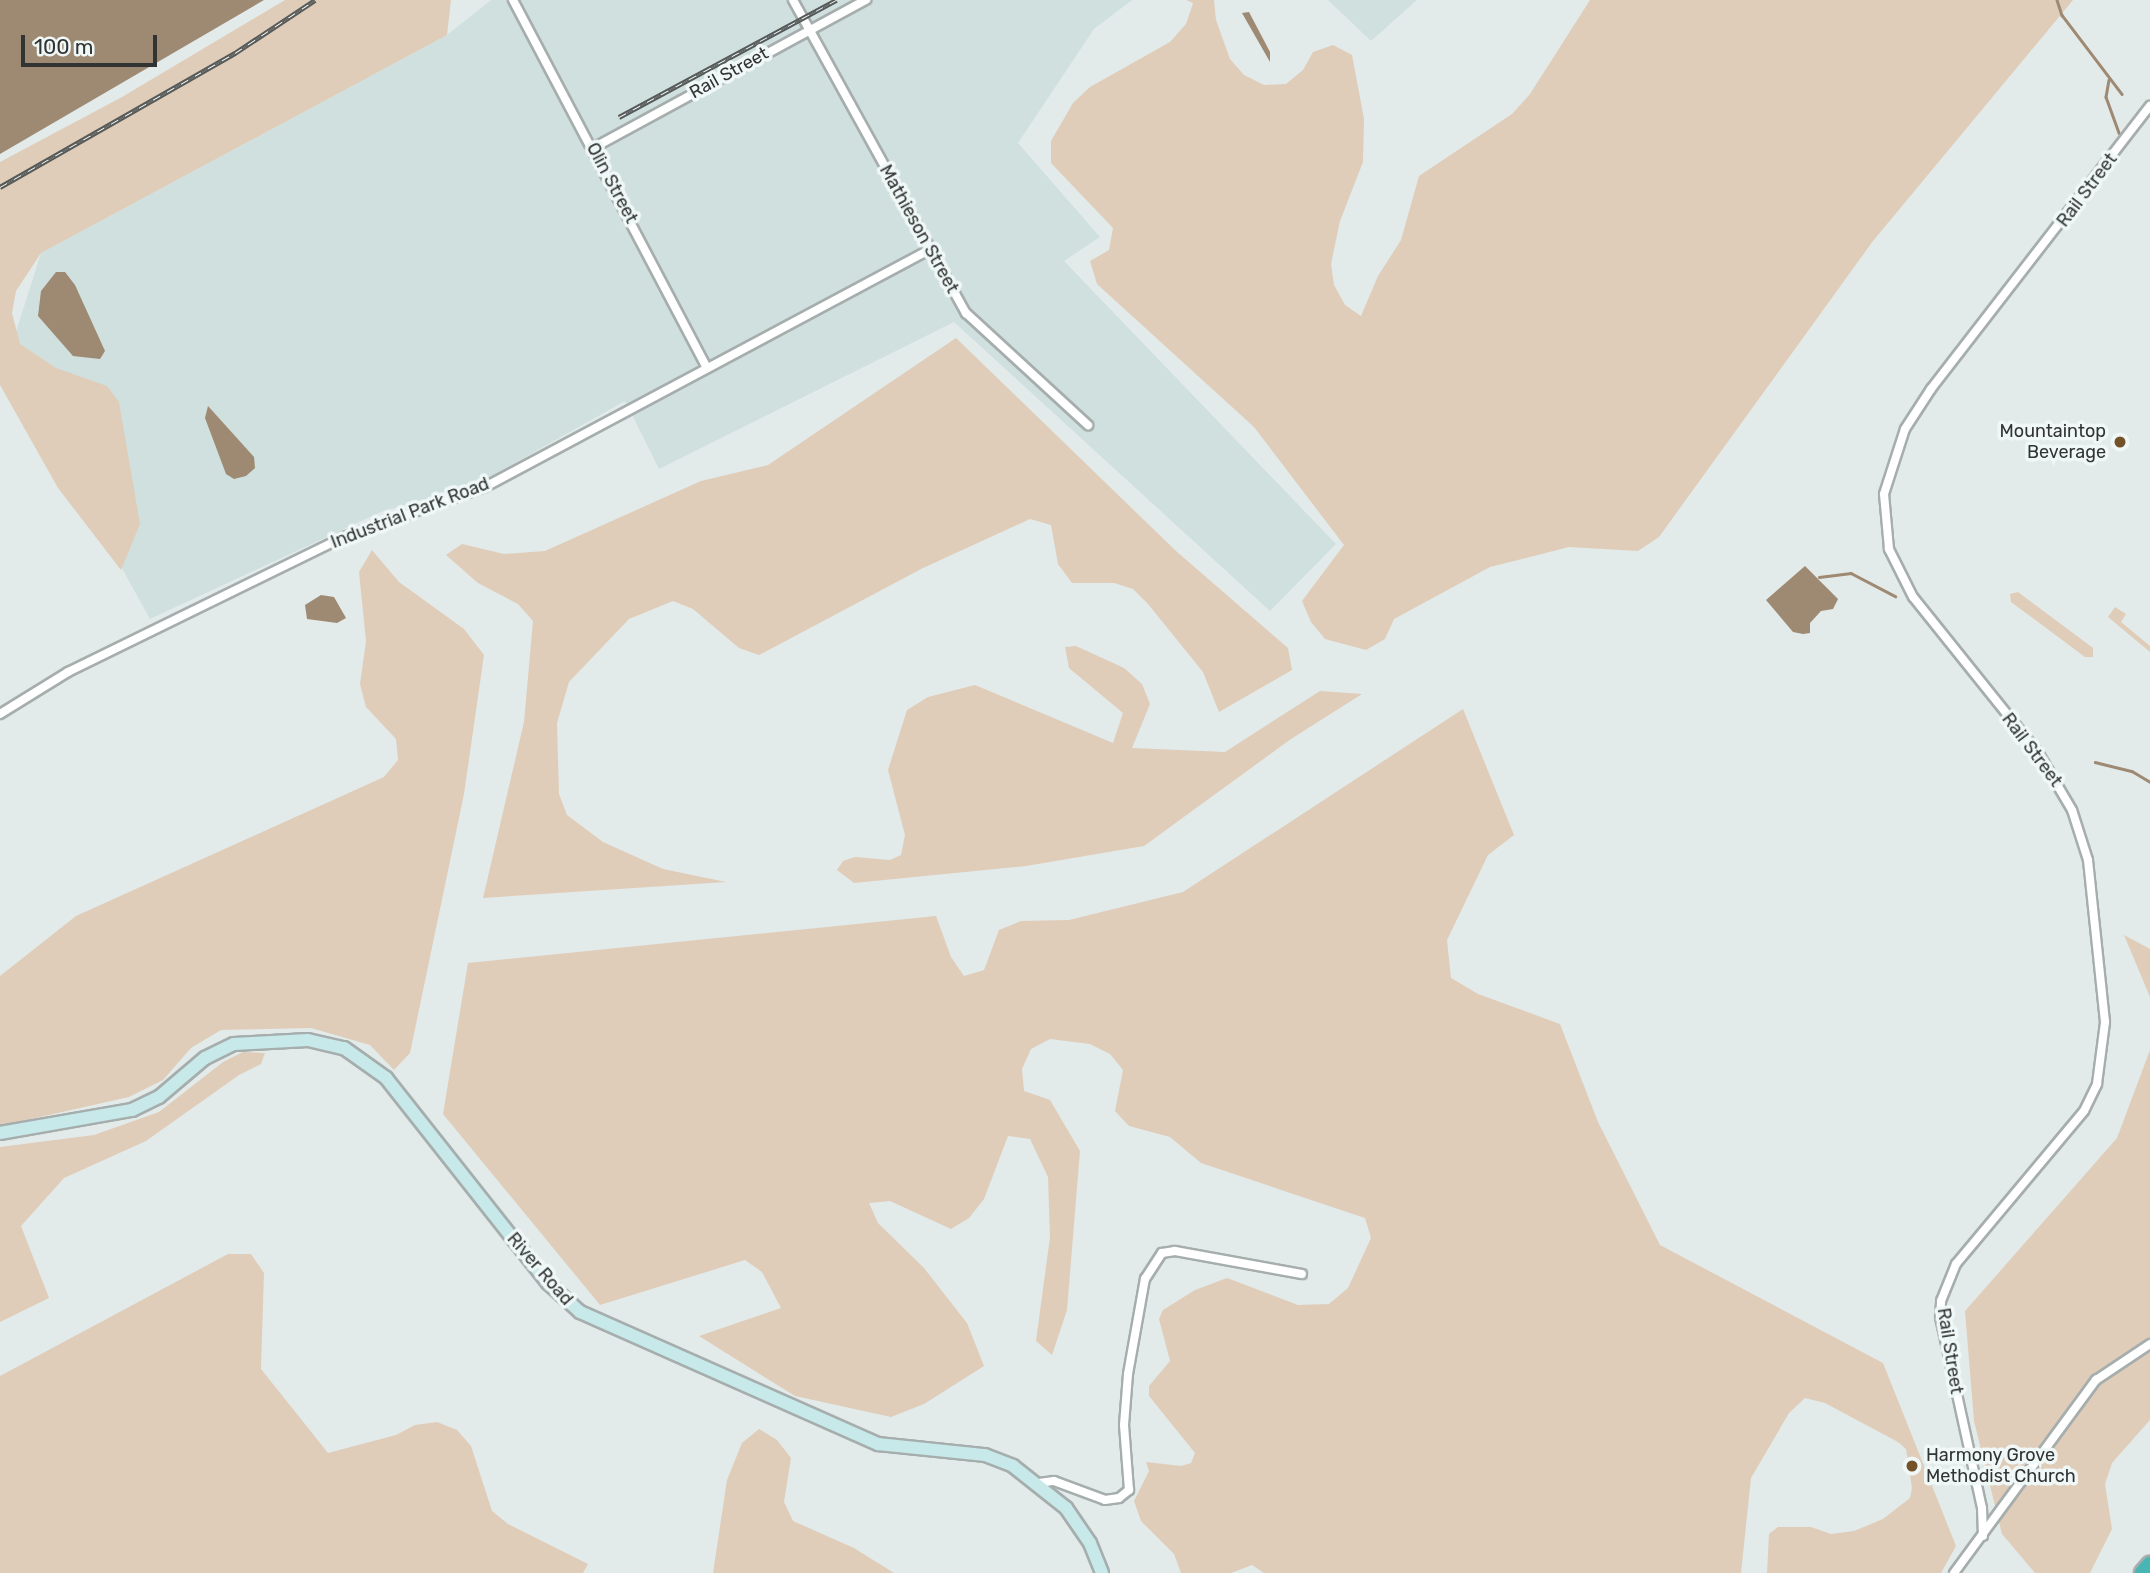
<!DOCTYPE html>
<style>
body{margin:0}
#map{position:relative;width:2150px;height:1573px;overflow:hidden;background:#e3eaea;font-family:Rubik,sans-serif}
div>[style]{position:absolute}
.built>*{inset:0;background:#cfe0de}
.green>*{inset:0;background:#dfcdb9}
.water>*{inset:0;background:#9e8972}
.stream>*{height:2.5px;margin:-1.25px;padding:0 1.25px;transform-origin:1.25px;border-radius:1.25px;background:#9e8972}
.roads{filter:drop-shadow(2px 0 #a6adad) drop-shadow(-2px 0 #a6adad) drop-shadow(0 2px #a6adad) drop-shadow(0 -2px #a6adad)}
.street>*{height:8px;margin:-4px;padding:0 4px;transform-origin:4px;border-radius:4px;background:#fff}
.secondary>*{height:12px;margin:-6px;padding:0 6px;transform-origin:6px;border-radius:6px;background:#c8e9e9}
.highway>*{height:16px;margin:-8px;padding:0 8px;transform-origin:8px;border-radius:8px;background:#47b6b5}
.rail>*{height:5px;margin-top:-2.5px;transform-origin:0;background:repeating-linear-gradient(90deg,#f0f8f7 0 8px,#555958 0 16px);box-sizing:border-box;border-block:2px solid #555958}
.dots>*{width:19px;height:19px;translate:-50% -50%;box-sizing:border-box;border:4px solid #f0f8f7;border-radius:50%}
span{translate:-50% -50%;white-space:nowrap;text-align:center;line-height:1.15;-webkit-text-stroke:7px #f0f8f7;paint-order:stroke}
.street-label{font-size:18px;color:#313433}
.poi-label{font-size:18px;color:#313433}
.right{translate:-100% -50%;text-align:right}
.left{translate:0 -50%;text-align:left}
.scale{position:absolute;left:21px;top:35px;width:136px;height:32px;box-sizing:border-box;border:4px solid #313433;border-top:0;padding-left:9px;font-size:21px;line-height:24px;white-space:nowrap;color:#313433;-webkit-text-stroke:5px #f0f8f7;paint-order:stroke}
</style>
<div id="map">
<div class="built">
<i style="clip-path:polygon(491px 0,1132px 0,1094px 29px,1018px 143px,1100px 237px,1064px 261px,1336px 544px,1270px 611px,954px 322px,659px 469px,625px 401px,470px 488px,383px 511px,150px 619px,7px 360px,41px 253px,447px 35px)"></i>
<i style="clip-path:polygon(1328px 0,1417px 0,1371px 41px)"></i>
</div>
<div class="green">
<i style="clip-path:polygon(285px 0,451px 0,447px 35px,41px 253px,16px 291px,12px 313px,20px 344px,56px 368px,107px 386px,119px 402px,140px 524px,121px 570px,58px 488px,0 385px,0 162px,122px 97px)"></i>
<i style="clip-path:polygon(1186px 0,1214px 0,1216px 20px,1230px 59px,1244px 75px,1264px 85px,1286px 84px,1303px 70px,1313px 52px,1333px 45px,1352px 55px,1364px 119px,1363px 162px,1340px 221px,1331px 264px,1334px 285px,1345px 305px,1361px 316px,1378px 276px,1401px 240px,1419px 176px,1512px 114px,1530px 94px,1590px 0,2073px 0,1873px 241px,1659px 537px,1638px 551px,1569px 547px,1490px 567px,1394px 619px,1385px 639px,1366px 650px,1325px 639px,1311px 622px,1302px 601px,1344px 545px,1254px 427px,1097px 284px,1090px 261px,1109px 250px,1113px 228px,1051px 163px,1051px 141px,1073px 103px,1090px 87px,1170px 42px,1186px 24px,1193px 3px)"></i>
<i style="clip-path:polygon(956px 338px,1176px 551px,1288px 648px,1292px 670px,1219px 712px,1203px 672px,1148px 604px,1133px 589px,1114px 583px,1072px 583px,1058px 564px,1051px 525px,1030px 519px,923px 568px,759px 655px,739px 648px,693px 609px,673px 601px,629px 619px,569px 682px,557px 723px,559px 794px,567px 815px,603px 842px,663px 869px,726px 882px,483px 898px,524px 722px,533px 621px,518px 604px,478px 583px,446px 555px,462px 544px,504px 554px,545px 551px,701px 481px,768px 465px)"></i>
<i style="clip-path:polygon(372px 550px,399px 582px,464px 629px,484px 655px,464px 794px,410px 1053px,394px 1070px,370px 1045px,311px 1028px,221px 1030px,191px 1048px,163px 1080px,129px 1097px,0 1126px,0 976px,76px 916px,384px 777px,398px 760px,396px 739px,366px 707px,360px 684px,366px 641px,359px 572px)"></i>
<i style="clip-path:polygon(2018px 592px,2093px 648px,2093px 657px,2085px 657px,2011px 602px,2010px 594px)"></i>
<i style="clip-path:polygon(2115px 607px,2126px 614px,2121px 622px,2150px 646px,2150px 652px,2108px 617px)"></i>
<i style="clip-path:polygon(1076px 646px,1124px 668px,1142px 684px,1150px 704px,1132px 748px,1225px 752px,1320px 691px,1362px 694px,1291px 739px,1144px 846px,1026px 866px,854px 883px,837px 870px,843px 861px,855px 857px,890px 860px,901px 855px,905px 835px,888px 770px,907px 710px,928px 697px,975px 685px,1113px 743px,1123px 713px,1069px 668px,1065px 647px)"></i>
<i style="clip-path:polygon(1463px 709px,1514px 835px,1488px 855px,1447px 940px,1451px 978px,1478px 994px,1560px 1024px,1598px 1122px,1660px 1245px,1883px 1363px,1956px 1546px,1941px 1573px,1767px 1573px,1769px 1534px,1778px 1527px,1811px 1527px,1831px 1534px,1854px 1531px,1883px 1519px,1910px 1498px,1912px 1488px,1906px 1449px,1898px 1442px,1825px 1403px,1805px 1398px,1789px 1413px,1751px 1478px,1741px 1573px,1264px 1573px,1252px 1565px,1231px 1573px,1181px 1573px,1174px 1554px,1141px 1521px,1134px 1501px,1149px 1471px,1146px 1462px,1181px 1466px,1191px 1463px,1195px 1453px,1149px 1396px,1149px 1386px,1170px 1361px,1159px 1319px,1163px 1310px,1195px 1290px,1227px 1278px,1298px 1305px,1329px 1304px,1348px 1288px,1371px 1238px,1365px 1218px,1201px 1163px,1170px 1137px,1129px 1126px,1115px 1111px,1123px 1070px,1110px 1054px,1090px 1044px,1050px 1039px,1031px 1049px,1022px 1069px,1024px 1091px,1050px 1100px,1080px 1151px,1067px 1310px,1052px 1355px,1036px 1341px,1050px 1237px,1048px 1177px,1030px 1139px,1008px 1136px,984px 1199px,969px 1218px,951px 1229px,890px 1201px,869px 1203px,878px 1223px,924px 1268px,967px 1323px,984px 1366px,924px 1404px,891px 1417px,795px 1396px,699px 1336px,781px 1308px,762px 1272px,745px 1260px,600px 1305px,443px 1114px,468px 963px,936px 916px,951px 957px,964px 976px,984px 970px,999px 930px,1021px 921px,1069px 920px,1183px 892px)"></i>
<i style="clip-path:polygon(2124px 935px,2150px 949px,2150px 997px)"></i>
<i style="clip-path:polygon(2150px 1050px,2150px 1420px,2112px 1463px,2105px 1484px,2112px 1529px,2090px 1573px,2035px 1573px,2002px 1534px,1974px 1421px,1965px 1311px,2117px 1138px)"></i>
<i style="clip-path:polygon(243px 1052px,265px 1053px,261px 1064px,239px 1075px,146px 1141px,64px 1178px,21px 1226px,49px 1298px,0 1322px,0 1147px,94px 1135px,159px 1112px,223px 1062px)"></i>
<i style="clip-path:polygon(228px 1254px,251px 1254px,264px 1273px,261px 1369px,328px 1453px,396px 1435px,415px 1425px,437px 1422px,457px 1430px,471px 1446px,492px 1511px,508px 1524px,588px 1564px,583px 1573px,0 1573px,0 1376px)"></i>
<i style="clip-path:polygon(759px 1429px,777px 1440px,791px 1458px,784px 1502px,793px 1521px,854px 1548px,894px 1573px,713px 1573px,727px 1480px,742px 1443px)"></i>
</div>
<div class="water">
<i style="clip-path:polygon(0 0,264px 0,0 154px)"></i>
<i style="clip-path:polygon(1249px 12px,1270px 52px,1270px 62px,1242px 13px)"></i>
<i style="clip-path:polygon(56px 272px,65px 272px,75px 285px,105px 351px,100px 359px,73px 356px,38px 316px,41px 291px)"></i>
<i style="clip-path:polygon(208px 406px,254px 457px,255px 468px,246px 476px,234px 479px,226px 474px,205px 418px)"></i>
<i style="clip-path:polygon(1805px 566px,1838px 599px,1833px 609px,1821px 611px,1810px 623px,1810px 633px,1803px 634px,1793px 632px,1766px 600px)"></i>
<i style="clip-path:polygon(321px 595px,334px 597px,346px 618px,337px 623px,307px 619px,305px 605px)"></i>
</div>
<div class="stream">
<i style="left:2057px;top:0;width:16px;rotate:72deg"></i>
<i style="left:2062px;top:15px;width:99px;rotate:52.8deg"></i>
<i style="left:2109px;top:80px;width:17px;rotate:100deg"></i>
<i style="left:2106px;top:97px;width:38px;rotate:70deg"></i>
<i style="left:1819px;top:577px;width:32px;rotate:-7deg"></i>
<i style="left:1851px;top:573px;width:50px;rotate:27.6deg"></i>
<i style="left:2095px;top:762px;width:38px;rotate:14deg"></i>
<i style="left:2132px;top:771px;width:21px;rotate:31deg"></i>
</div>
<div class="roads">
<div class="street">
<i style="left:513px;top:0;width:416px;rotate:62.2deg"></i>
<i style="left:793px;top:0;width:358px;rotate:61.1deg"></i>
<i style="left:966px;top:313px;width:166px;rotate:42.6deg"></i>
<i style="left:593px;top:148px;width:311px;rotate:-28.5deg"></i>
<i style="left:0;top:714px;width:80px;rotate:-31.7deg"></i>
<i style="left:68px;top:672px;width:304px;rotate:-26.1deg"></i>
<i style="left:341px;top:538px;width:153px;rotate:-19.5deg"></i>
<i style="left:485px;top:487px;width:503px;rotate:-28.09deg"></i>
<i style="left:1039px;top:1483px;width:15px;rotate:-8deg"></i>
<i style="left:1054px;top:1481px;width:54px;rotate:20.4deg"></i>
<i style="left:1105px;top:1500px;width:14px;rotate:-8deg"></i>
<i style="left:1119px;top:1498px;width:13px;rotate:-39deg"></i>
<i style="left:1129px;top:1490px;width:65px;rotate:-94.4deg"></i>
<i style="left:1124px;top:1425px;width:51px;rotate:-85.5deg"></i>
<i style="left:1128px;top:1374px;width:97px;rotate:-79.9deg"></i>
<i style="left:1145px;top:1279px;width:31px;rotate:-57deg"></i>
<i style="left:1162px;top:1253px;width:13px;rotate:-9deg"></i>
<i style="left:1175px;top:1251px;width:129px;rotate:10.3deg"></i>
<i style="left:1983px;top:1536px;width:28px;rotate:-92deg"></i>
<i style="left:1982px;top:1508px;width:196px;rotate:-102.4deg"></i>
<i style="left:1940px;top:1317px;width:16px;rotate:-86deg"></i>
<i style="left:1941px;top:1301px;width:40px;rotate:-68deg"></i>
<i style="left:1956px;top:1264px;width:199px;rotate:-50.1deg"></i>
<i style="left:2084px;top:1111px;width:30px;rotate:-64deg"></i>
<i style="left:2097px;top:1084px;width:63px;rotate:-82.6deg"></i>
<i style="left:2105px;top:1022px;width:163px;rotate:-96deg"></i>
<i style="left:2088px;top:860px;width:52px;rotate:-107.7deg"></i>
<i style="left:2072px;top:810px;width:65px;rotate:-120.5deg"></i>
<i style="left:2039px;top:754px;width:201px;rotate:-128.7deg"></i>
<i style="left:1913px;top:597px;width:54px;rotate:-116.6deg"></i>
<i style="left:1889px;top:549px;width:55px;rotate:-95.2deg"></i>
<i style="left:1884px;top:494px;width:68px;rotate:-72.1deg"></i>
<i style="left:1905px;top:429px;width:48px;rotate:-57deg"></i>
<i style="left:1931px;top:389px;width:358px;rotate:-52.3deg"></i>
<i style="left:1954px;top:1573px;width:240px;rotate:-53.7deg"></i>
<i style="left:2096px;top:1380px;width:65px;rotate:-33.7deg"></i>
</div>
<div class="secondary">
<i style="left:0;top:1133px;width:134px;rotate:-9.9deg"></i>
<i style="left:132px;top:1110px;width:30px;rotate:-26deg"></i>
<i style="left:159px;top:1097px;width:60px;rotate:-40.3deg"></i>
<i style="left:205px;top:1058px;width:32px;rotate:-26deg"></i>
<i style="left:234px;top:1044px;width:74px;rotate:-3.1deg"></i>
<i style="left:308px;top:1040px;width:37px;rotate:13deg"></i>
<i style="left:344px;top:1048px;width:52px;rotate:35.5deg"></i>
<i style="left:386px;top:1078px;width:261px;rotate:51.7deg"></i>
<i style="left:548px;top:1283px;width:43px;rotate:42.2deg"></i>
<i style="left:580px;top:1312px;width:326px;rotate:23.9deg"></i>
<i style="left:878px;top:1444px;width:108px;rotate:5.9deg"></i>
<i style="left:985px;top:1455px;width:30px;rotate:21deg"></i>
<i style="left:1013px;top:1466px;width:68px;rotate:38.4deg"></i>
<i style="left:1066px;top:1508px;width:42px;rotate:55.6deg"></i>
<i style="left:1090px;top:1543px;width:32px;rotate:68deg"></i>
</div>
<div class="highway">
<i style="left:2143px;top:1573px;width:11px;rotate:-49deg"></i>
</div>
</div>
<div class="rail">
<i style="left:619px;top:117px;width:247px;rotate:-28.3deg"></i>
<i style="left:0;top:187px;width:271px;rotate:-29.7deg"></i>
<i style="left:235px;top:53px;width:96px;rotate:-33.5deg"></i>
</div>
<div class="dots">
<i style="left:2120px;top:442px;background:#735129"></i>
<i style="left:1912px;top:1466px;background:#735129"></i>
</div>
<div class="street-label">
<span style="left:729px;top:73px;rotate:-29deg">Rail Street</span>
<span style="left:612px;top:183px;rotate:62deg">Olin Street</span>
<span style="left:2087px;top:190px;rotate:-53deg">Rail Street</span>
<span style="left:919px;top:229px;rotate:61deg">Mathieson Street</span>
<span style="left:410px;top:513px;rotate:-21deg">Industrial Park Road</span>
<span style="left:2032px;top:750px;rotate:53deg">Rail Street</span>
<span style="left:540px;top:1269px;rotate:49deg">River Road</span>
<span style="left:1950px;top:1351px;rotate:81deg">Rail Street</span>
</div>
<div class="poi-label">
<span class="right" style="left:2106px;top:442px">Mountaintop<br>Beverage</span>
<span class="left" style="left:1926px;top:1466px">Harmony Grove<br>Methodist Church</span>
</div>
<div class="scale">100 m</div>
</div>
